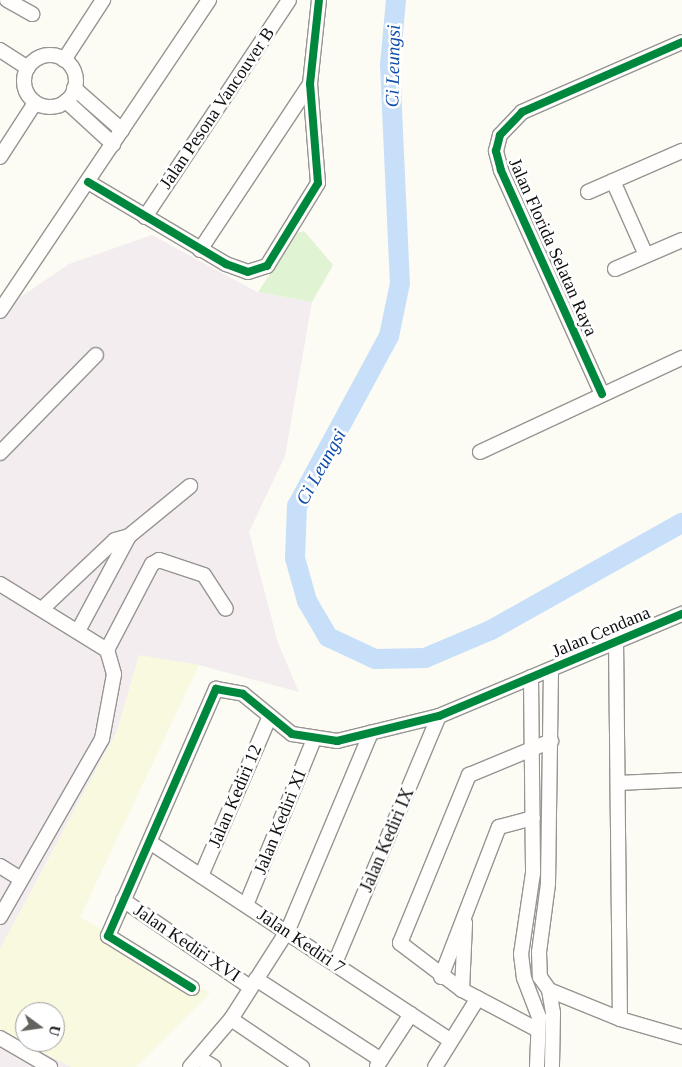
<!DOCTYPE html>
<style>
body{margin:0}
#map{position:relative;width:682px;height:1067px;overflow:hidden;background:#fcfbf4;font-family:"Times New Roman",serif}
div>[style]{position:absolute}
.industrial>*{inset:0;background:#f4edf0}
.farmland>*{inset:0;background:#f8f9df}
.green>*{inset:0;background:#e0f3d2}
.river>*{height:20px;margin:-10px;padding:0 10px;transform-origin:10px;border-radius:10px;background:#c7dff9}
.roads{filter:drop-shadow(1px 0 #969592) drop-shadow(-1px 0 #969592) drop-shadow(0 1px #969592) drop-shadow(0 -1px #969592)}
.minor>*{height:14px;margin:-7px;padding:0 7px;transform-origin:7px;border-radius:7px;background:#fffefd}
.minor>.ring{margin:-7px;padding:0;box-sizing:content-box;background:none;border:14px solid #fffefd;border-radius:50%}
.cycleway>*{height:8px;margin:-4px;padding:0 4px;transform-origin:4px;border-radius:4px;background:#00873e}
span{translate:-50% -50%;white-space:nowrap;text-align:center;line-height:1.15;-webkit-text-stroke:5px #fff;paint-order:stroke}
.street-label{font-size:18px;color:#0f0f0f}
.water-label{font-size:19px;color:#0d4cab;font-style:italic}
.north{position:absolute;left:15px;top:1002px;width:50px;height:50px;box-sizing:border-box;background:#fff;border:1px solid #9f9f9f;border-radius:50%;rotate:104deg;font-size:14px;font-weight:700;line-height:20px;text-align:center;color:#0f0f0f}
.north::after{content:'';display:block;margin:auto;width:18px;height:22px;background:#62625f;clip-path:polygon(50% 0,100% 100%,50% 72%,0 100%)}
</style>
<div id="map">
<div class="industrial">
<i style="clip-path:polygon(152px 235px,257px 292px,312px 302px,285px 456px,249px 532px,278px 643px,299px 692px,199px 665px,139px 656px,117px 731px,0 949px,0 311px,69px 264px)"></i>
<i style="clip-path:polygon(0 1031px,72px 1067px,0 1067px)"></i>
</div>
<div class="farmland">
<i style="clip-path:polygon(evenodd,139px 655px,199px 665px,80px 917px,210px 993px,136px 1067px,72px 1067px,0 1031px,0 949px,117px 731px,139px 655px,25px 1012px,55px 1012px,55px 1042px,25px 1042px,25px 1012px)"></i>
</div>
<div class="green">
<i style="clip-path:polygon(304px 231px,333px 265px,312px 302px,258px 292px,297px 233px)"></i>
</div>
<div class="river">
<i style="left:396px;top:0;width:65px;rotate:95.3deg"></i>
<i style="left:390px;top:65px;width:218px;rotate:87.4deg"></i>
<i style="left:400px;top:283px;width:54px;rotate:101.7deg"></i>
<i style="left:389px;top:336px;width:193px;rotate:118.4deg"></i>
<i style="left:297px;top:506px;width:52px;rotate:92.2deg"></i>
<i style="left:295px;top:558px;width:45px;rotate:74.4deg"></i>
<i style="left:307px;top:601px;width:42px;rotate:59.7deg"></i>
<i style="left:328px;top:637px;width:52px;rotate:25.1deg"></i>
<i style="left:375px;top:659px;width:50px;rotate:-1.1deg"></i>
<i style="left:425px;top:658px;width:72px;rotate:-23deg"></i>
<i style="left:491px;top:630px;width:219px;rotate:-29.3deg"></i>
</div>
<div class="roads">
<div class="minor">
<i style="left:7px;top:0;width:29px;rotate:29deg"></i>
<i style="left:0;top:50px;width:33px;rotate:33deg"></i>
<i class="ring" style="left:24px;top:55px;width:38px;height:38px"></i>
<i style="left:64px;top:60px;width:72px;rotate:-57deg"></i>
<i style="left:74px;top:88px;width:64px;rotate:41.2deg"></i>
<i style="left:66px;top:101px;width:64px;rotate:42.5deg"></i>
<i style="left:0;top:157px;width:64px;rotate:-57.1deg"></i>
<i style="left:613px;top:181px;width:81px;rotate:66deg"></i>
<i style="left:88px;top:182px;width:161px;rotate:30.7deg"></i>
<i style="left:226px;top:264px;width:23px;rotate:20deg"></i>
<i style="left:248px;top:272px;width:20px;rotate:-18deg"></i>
<i style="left:267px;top:266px;width:97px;rotate:-58.4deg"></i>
<i style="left:318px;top:183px;width:99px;rotate:-94.6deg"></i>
<i style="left:310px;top:84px;width:84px;rotate:-83.9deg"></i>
<i style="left:588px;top:192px;width:103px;rotate:-23.6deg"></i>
<i style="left:145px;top:217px;width:260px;rotate:-56.4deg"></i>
<i style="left:200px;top:250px;width:199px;rotate:-56.5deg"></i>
<i style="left:615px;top:269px;width:73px;rotate:-23.4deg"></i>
<i style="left:0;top:311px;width:375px;rotate:-56.1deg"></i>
<i style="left:602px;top:394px;width:246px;rotate:-114.3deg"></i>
<i style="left:501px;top:170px;width:20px;rotate:-105deg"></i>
<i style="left:496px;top:151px;width:16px;rotate:-76deg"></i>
<i style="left:500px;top:135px;width:32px;rotate:-46deg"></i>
<i style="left:522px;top:112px;width:175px;rotate:-23.6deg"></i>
<i style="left:480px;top:452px;width:223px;rotate:-25deg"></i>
<i style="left:0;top:453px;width:137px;rotate:-45.6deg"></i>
<i style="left:0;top:584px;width:126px;rotate:31.7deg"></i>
<i style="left:42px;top:609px;width:100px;rotate:-43.4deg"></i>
<i style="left:115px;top:540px;width:15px;rotate:-16deg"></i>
<i style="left:129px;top:536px;width:79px;rotate:-39.3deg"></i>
<i style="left:78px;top:631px;width:108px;rotate:-61.8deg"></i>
<i style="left:616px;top:639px;width:380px;rotate:89.4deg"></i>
<i style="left:551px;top:669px;width:215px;rotate:90.8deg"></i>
<i style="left:548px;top:884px;width:69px;rotate:97.5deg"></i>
<i style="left:539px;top:952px;width:25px;rotate:88deg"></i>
<i style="left:540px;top:977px;width:16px;rotate:55deg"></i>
<i style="left:549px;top:990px;width:23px;rotate:80deg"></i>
<i style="left:553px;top:1013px;width:54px;rotate:91.1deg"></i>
<i style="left:531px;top:677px;width:196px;rotate:89.4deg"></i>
<i style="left:533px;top:873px;width:82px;rotate:98.4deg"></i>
<i style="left:521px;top:954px;width:24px;rotate:83deg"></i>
<i style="left:524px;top:978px;width:42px;rotate:69deg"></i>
<i style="left:539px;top:1017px;width:50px;rotate:92.3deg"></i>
<i style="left:619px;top:783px;width:63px;rotate:-2.7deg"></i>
<i style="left:151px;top:843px;width:359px;rotate:33.4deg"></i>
<i style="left:0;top:866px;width:25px;rotate:32deg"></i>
<i style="left:201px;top:876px;width:174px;rotate:-66.7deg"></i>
<i style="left:123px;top:900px;width:154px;rotate:34.4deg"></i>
<i style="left:246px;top:905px;width:179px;rotate:-67.7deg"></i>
<i style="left:0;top:917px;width:205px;rotate:-60.2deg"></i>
<i style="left:102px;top:739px;width:66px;rotate:-79.5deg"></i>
<i style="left:114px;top:674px;width:25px;rotate:-106deg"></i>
<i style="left:107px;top:650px;width:97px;rotate:-62.4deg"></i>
<i style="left:152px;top:564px;width:8px;rotate:-30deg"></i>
<i style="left:159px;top:560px;width:47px;rotate:18.4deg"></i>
<i style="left:204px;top:575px;width:40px;rotate:57.1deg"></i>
<i style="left:335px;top:963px;width:268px;rotate:-67.2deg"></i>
<i style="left:441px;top:977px;width:161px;rotate:-68.9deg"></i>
<i style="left:499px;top:827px;width:35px;rotate:-15deg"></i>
<i style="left:256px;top:979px;width:149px;rotate:32.9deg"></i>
<i style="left:192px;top:988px;width:99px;rotate:-148.2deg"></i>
<i style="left:108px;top:936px;width:270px;rotate:-66.4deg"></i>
<i style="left:216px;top:689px;width:27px;rotate:10deg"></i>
<i style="left:243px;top:694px;width:63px;rotate:39.2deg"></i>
<i style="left:292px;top:734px;width:46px;rotate:8.8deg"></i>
<i style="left:337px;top:741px;width:105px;rotate:-13.8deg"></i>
<i style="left:439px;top:716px;width:264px;rotate:-22.8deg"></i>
<i style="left:462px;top:990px;width:67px;rotate:-87.4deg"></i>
<i style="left:549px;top:990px;width:77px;rotate:22.2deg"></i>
<i style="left:620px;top:1019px;width:65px;rotate:16.2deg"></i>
<i style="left:231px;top:1019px;width:86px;rotate:34.1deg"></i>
<i style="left:538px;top:1030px;width:86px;rotate:-152.2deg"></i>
<i style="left:462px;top:990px;width:78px;rotate:-142.8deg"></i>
<i style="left:400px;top:943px;width:182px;rotate:-67.7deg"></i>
<i style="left:469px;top:775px;width:89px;rotate:-22.5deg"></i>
<i style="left:0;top:1038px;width:58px;rotate:30.1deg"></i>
<i style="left:199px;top:1058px;width:17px;rotate:31deg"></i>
<i style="left:377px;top:1066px;width:62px;rotate:-56.8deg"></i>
<i style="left:190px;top:1067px;width:63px;rotate:-49.5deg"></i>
<i style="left:231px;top:1019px;width:106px;rotate:-57.4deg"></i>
<i style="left:288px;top:930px;width:214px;rotate:-67.2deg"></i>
<i style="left:435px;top:1067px;width:81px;rotate:-58.1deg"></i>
</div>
</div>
<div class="cycleway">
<i style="left:88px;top:182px;width:161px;rotate:30.7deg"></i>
<i style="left:226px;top:264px;width:23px;rotate:20deg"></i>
<i style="left:248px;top:272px;width:20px;rotate:-18deg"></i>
<i style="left:267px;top:266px;width:97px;rotate:-58.4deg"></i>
<i style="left:318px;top:183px;width:99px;rotate:-94.6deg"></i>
<i style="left:310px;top:84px;width:84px;rotate:-83.9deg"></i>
<i style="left:602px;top:394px;width:246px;rotate:-114.3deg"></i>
<i style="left:501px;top:170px;width:20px;rotate:-105deg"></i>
<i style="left:496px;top:151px;width:16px;rotate:-76deg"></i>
<i style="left:500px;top:135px;width:32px;rotate:-46deg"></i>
<i style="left:522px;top:112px;width:175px;rotate:-23.6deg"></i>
<i style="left:192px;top:988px;width:99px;rotate:-148.2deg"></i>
<i style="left:108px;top:936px;width:270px;rotate:-66.4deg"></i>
<i style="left:216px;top:689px;width:27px;rotate:10deg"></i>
<i style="left:243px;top:694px;width:63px;rotate:39.2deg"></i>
<i style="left:292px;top:734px;width:46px;rotate:8.8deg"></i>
<i style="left:337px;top:741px;width:105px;rotate:-13.8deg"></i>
<i style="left:439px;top:716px;width:264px;rotate:-22.8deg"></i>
</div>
<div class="street-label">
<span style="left:217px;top:108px;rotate:-56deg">Jalan Pesona Vancouver B</span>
<span style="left:553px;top:247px;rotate:66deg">Jalan Florida Selatan Raya</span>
<span style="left:601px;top:632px;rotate:-23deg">Jalan Cendana</span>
<span style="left:235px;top:796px;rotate:-67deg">Jalan Kediri 12</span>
<span style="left:280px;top:822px;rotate:-68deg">Jalan Kediri XI</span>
<span style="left:387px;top:840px;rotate:-67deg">Jalan Kediri IX</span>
<span style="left:301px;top:941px;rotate:34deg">Jalan Kediri 7</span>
<span style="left:187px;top:943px;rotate:34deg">Jalan Kediri XVI</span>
</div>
<div class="water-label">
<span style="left:393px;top:66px;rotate:-89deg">Ci Leungsi</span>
<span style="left:321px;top:467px;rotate:-61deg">Ci Leungsi</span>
</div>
<div class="north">U</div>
</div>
